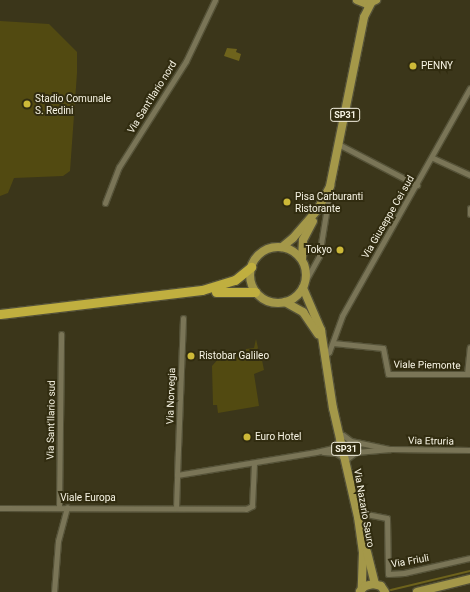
<!DOCTYPE html>
<style>
body{margin:0}
#map{position:relative;width:470px;height:592px;overflow:hidden;background:#3b361a;font-family:Roboto,sans-serif}
div>[style]{position:absolute}
.green>*{inset:0;background:#524a11}
.water>*{inset:0;background:#6e631c}
.stream>*{height:1.5px;margin:-0.75px;padding:0 0.75px;transform-origin:0.75px;border-radius:0.75px;background:#6e631c}
.roads{filter:drop-shadow(1px 0 #555238) drop-shadow(-1px 0 #555238) drop-shadow(0 1px #555238) drop-shadow(0 -1px #555238)}
.street>*{height:5px;margin:-2.5px;padding:0 2.5px;transform-origin:2.5px;border-radius:2.5px;background:#7a7557}
.primary>*{height:8px;margin:-4px;padding:0 4px;transform-origin:4px;border-radius:4px;background:#a49849}
.primary>.ring{margin:-4px;padding:0;box-sizing:content-box;background:none;border:8px solid #a49849;border-radius:50%}
.highway>*{height:9px;margin:-4.5px;padding:0 4.5px;transform-origin:4.5px;border-radius:4.5px;background:#c0af3f}
.dots>*{width:11px;height:11px;translate:-50% -50%;box-sizing:border-box;border:2px solid #312c10;border-radius:50%}
span{translate:-50% -50%;white-space:nowrap;text-align:center;line-height:1.15;-webkit-text-stroke:4px #312c10;paint-order:stroke}
.shield-label span{padding:1px 3px;background:#312c10;border:1px solid;border-radius:3px;-webkit-text-stroke-width:0}
.shield-label{font-size:9px;color:#f8f5e5;font-weight:700}
.poi-label{font-size:10px;color:#f8f5e5}
.left{translate:0 -50%;text-align:left}
.right{translate:-100% -50%;text-align:right}
.street-label{font-size:10px;color:#f8f5e5}
</style>
<div id="map">
<div class="green">
<i style="clip-path:polygon(0 21px,49px 24px,77px 52px,77px 73px,70px 171px,63px 176px,14px 178px,8px 193px,0 196px)"></i>
<i style="clip-path:polygon(256px 339px,258px 348px,251px 357px,252px 361px,262px 360px,264px 370px,254px 374px,259px 406px,218px 413px,217px 405px,213px 405px,212px 366px,219px 358px,246px 355px,246px 349px,254px 348px)"></i>
</div>
<div class="water">
<i style="clip-path:polygon(227px 48px,237px 49px,236px 52px,241px 54px,239px 61px,224px 56px)"></i>
</div>
<div class="stream">
<i style="left:391px;top:590px;width:81px;rotate:-13.5deg"></i>
</div>
<div class="roads">
<div class="street">
<i style="left:340px;top:145px;width:87px;rotate:27.5deg"></i>
<i style="left:433px;top:158px;width:41px;rotate:24.7deg"></i>
<i style="left:105px;top:203px;width:39px;rotate:-69deg"></i>
<i style="left:119px;top:167px;width:125px;rotate:-57.7deg"></i>
<i style="left:186px;top:61px;width:68px;rotate:-64.6deg"></i>
<i style="left:470px;top:208px;width:6px;rotate:90deg"></i>
<i style="left:307px;top:278px;width:25px;rotate:-61deg"></i>
<i style="left:319px;top:256px;width:68px;rotate:-80.7deg"></i>
<i style="left:333px;top:343px;width:50px;rotate:5.7deg"></i>
<i style="left:383px;top:348px;width:26px;rotate:79deg"></i>
<i style="left:388px;top:374px;width:82px"></i>
<i style="left:325px;top:355px;width:5px;rotate:-37deg"></i>
<i style="left:329px;top:352px;width:38px;rotate:-70deg"></i>
<i style="left:342px;top:316px;width:261px;rotate:-60.7deg"></i>
<i style="left:467px;top:374px;width:27px;rotate:-84deg"></i>
<i style="left:343px;top:435px;width:10px;rotate:37deg"></i>
<i style="left:351px;top:441px;width:40px;rotate:12deg"></i>
<i style="left:323px;top:452px;width:13px;rotate:4deg"></i>
<i style="left:336px;top:453px;width:9px;rotate:32deg"></i>
<i style="left:348px;top:458px;width:10px;rotate:-37deg"></i>
<i style="left:356px;top:452px;width:35px;rotate:-5deg"></i>
<i style="left:391px;top:449px;width:79px;rotate:0.7deg"></i>
<i style="left:177px;top:475px;width:157px;rotate:-87.8deg"></i>
<i style="left:59px;top:507px;width:173px;rotate:-89.3deg"></i>
<i style="left:0;top:508px;width:246px;rotate:0.2deg"></i>
<i style="left:246px;top:509px;width:7px;rotate:-27deg"></i>
<i style="left:252px;top:506px;width:43px;rotate:-87.3deg"></i>
<i style="left:176px;top:508px;width:33px;rotate:-88deg"></i>
<i style="left:177px;top:475px;width:141px;rotate:-9.4deg"></i>
<i style="left:316px;top:452px;width:22px;rotate:-13deg"></i>
<i style="left:337px;top:447px;width:8px;rotate:-83deg"></i>
<i style="left:361px;top:513px;width:26px;rotate:11deg"></i>
<i style="left:387px;top:518px;width:56px;rotate:89deg"></i>
<i style="left:388px;top:574px;width:16px;rotate:-4deg"></i>
<i style="left:404px;top:573px;width:68px;rotate:-12.8deg"></i>
<i style="left:54px;top:592px;width:51px;rotate:-85.5deg"></i>
<i style="left:58px;top:541px;width:35px;rotate:-75deg"></i>
</div>
<div class="primary">
<i style="left:357px;top:0;width:11px;rotate:22deg"></i>
<i style="left:367px;top:4px;width:10px;rotate:-24deg"></i>
<i class="ring" style="left:250px;top:247px;width:48px;height:48px"></i>
<i style="left:282px;top:247px;width:14px;rotate:-39deg"></i>
<i style="left:293px;top:238px;width:38px;rotate:-49deg"></i>
<i style="left:318px;top:209px;width:26px;rotate:-62deg"></i>
<i style="left:330px;top:186px;width:172px;rotate:-78.6deg"></i>
<i style="left:364px;top:17px;width:16px;rotate:-63deg"></i>
<i style="left:302px;top:259px;width:19px;rotate:-87deg"></i>
<i style="left:303px;top:240px;width:21px;rotate:-62deg"></i>
<i style="left:303px;top:288px;width:46px;rotate:66.8deg"></i>
<i style="left:321px;top:330px;width:79px;rotate:81.3deg"></i>
<i style="left:333px;top:408px;width:112px;rotate:77.1deg"></i>
<i style="left:358px;top:517px;width:35px;rotate:82deg"></i>
<i style="left:363px;top:552px;width:36px;rotate:92deg"></i>
<i style="left:285px;top:302px;width:21px;rotate:29deg"></i>
<i style="left:303px;top:312px;width:27px;rotate:56deg"></i>
<i style="left:367px;top:552px;width:33px;rotate:76deg"></i>
<i style="left:360px;top:591px;width:7px;rotate:-45deg"></i>
<i style="left:365px;top:586px;width:8px;rotate:-14deg"></i>
<i style="left:373px;top:584px;width:8px;rotate:14deg"></i>
<i style="left:381px;top:586px;width:7px;rotate:56deg"></i>
<i style="left:417px;top:592px;width:55px;rotate:-13.8deg"></i>
</div>
<div class="highway">
<i style="left:216px;top:292px;width:39px"></i>
<i style="left:0;top:314px;width:203px;rotate:-6.8deg"></i>
<i style="left:202px;top:290px;width:34px;rotate:-17deg"></i>
<i style="left:235px;top:280px;width:21px;rotate:-39deg"></i>
</div>
</div>
<div class="dots">
<i style="left:413px;top:66px;background:#cdb938"></i>
<i style="left:27px;top:104px;background:#cdb938"></i>
<i style="left:287px;top:202px;background:#cdb938"></i>
<i style="left:340px;top:250px;background:#cdb938"></i>
<i style="left:191px;top:356px;background:#cdb938"></i>
<i style="left:247px;top:437px;background:#cdb938"></i>
</div>
<div class="shield-label">
<span style="left:345px;top:115px">SP31</span>
<span style="left:346px;top:449px">SP31</span>
</div>
<div class="poi-label">
<span class="left" style="left:421px;top:66px">PENNY</span>
<span class="left" style="left:35px;top:104px">Stadio Comunale<br>S. Redini</span>
<span class="left" style="left:295px;top:202px">Pisa Carburanti<br>Ristorante</span>
<span class="right" style="left:332px;top:250px">Tokyo</span>
<span class="left" style="left:199px;top:356px">Ristobar Galileo</span>
<span class="left" style="left:255px;top:437px">Euro Hotel</span>
</div>
<div class="street-label">
<span style="left:152px;top:97px;rotate:-58deg">Via Sant'Ilario nord</span>
<span style="left:388px;top:217px;rotate:-60deg">Via Giuseppe Cei sud</span>
<span style="left:427px;top:365px;rotate:1deg">Viale Piemonte</span>
<span style="left:171px;top:396px;rotate:-88deg">Via Norvegia</span>
<span style="left:51px;top:420px;rotate:-89deg">Via Sant'Ilario sud</span>
<span style="left:431px;top:441px;rotate:1deg">Via Etruria</span>
<span style="left:88px;top:498px">Viale Europa</span>
<span style="left:364px;top:508px;rotate:80deg">Via Nazario Sauro</span>
<span style="left:410px;top:561px;rotate:-10deg">Via Friuli</span>
</div>
</div>
